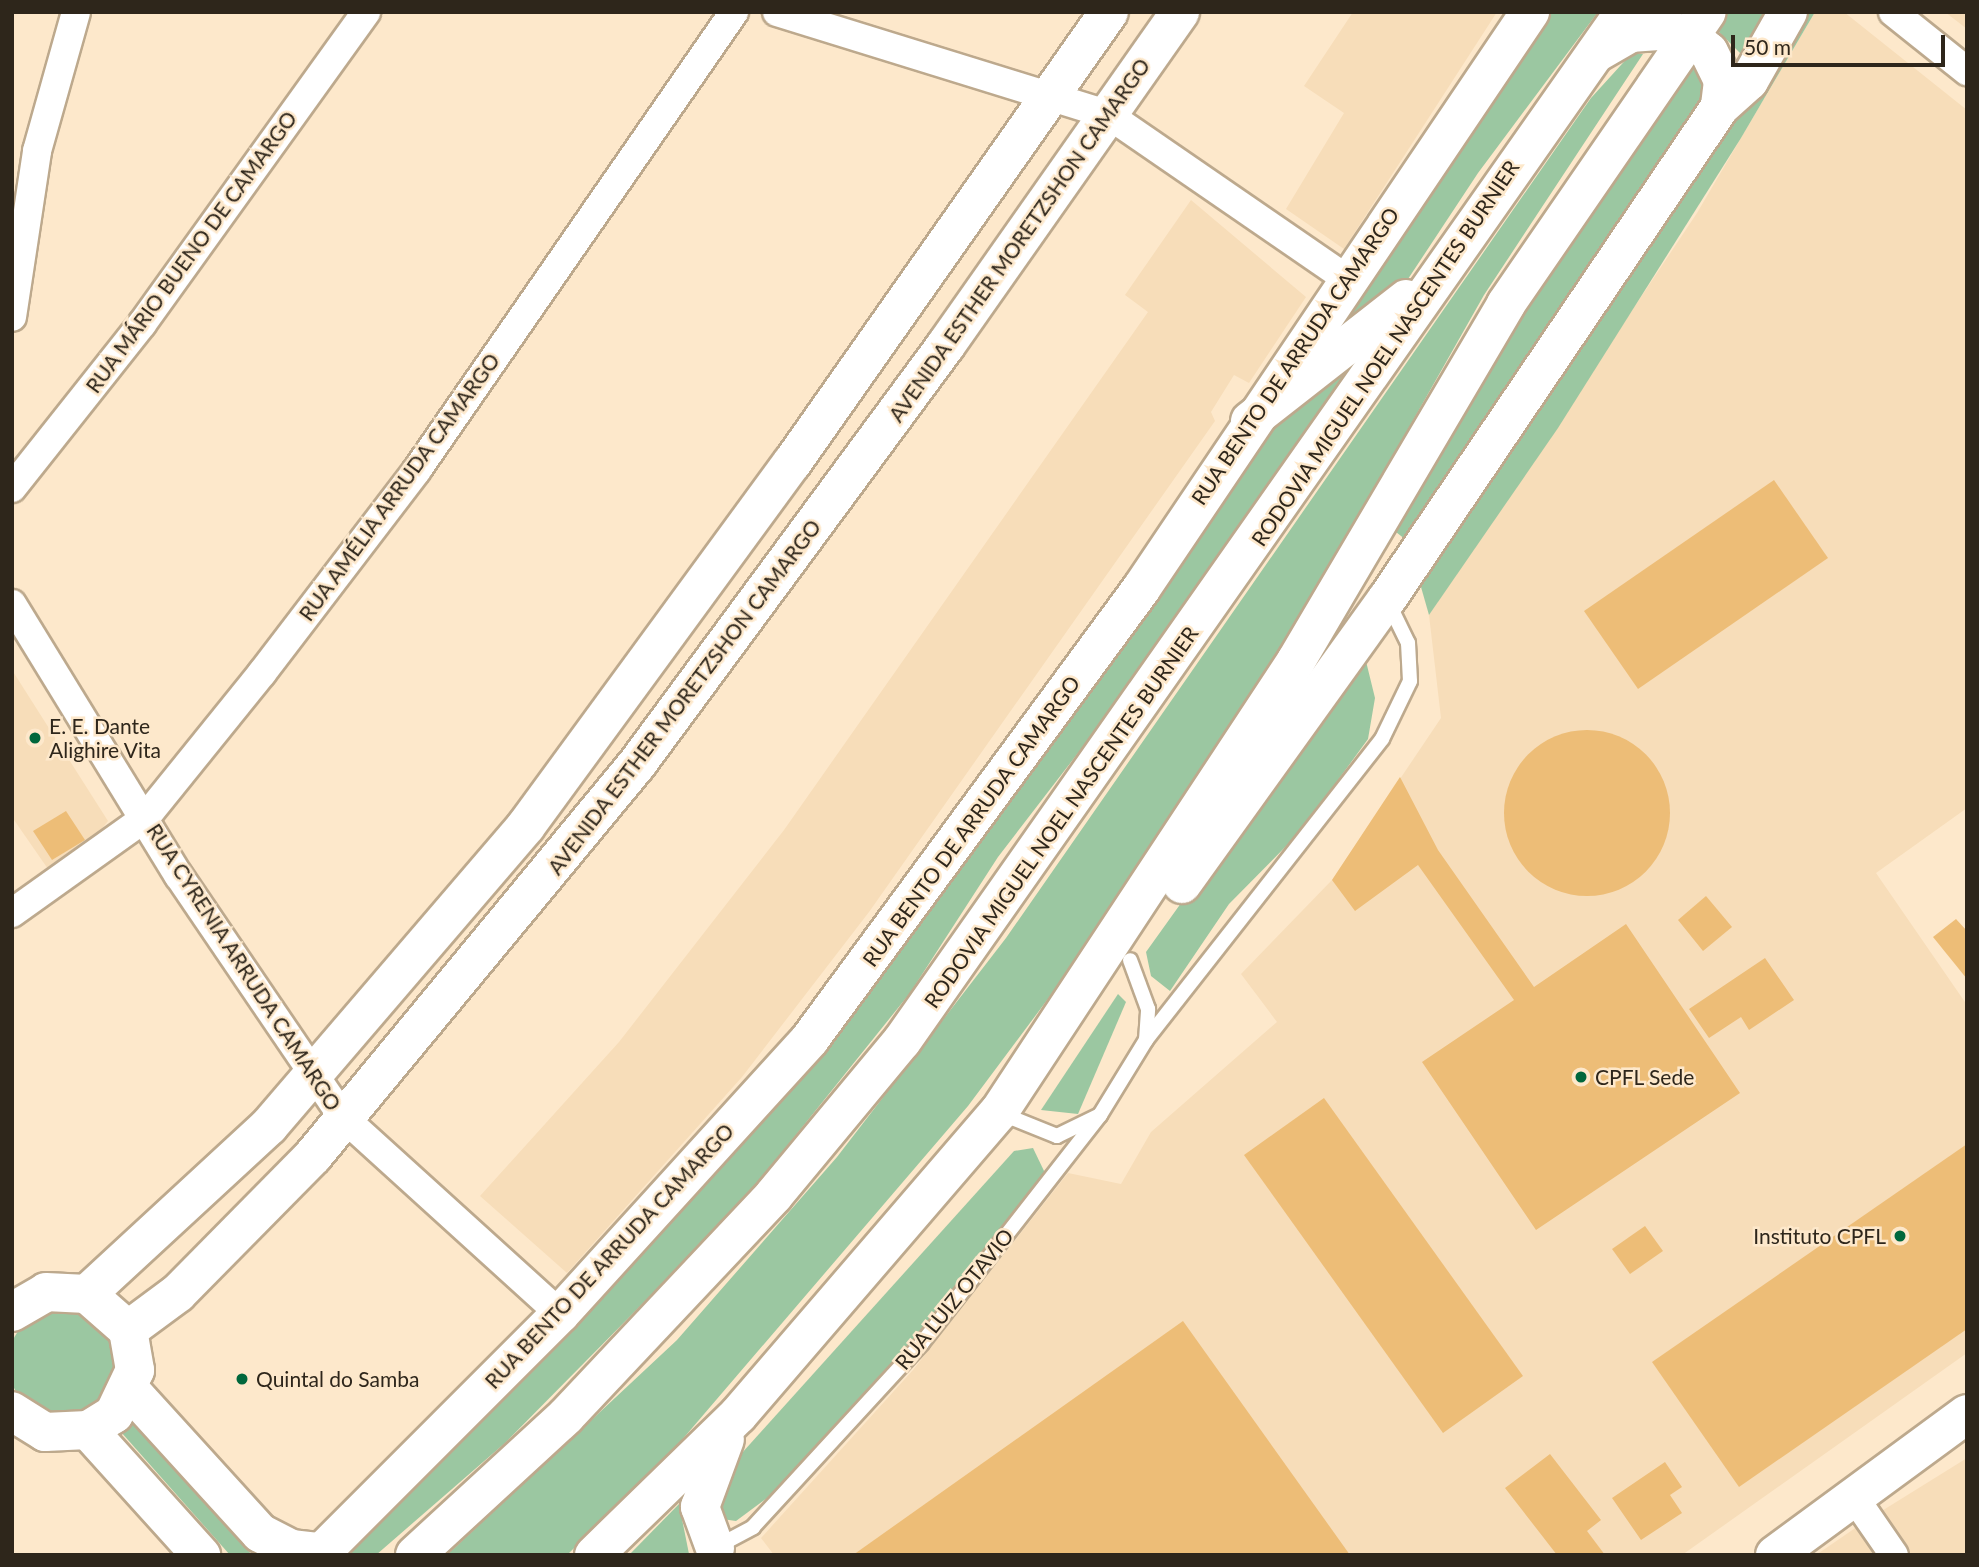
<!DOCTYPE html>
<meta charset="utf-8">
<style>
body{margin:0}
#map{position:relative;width:1979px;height:1567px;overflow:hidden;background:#fde8cb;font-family:Lato,sans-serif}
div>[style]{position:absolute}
.built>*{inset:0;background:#f7ddb9}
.green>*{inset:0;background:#9bc7a1}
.round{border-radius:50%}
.building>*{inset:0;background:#edbd77}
.roads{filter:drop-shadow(2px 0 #bda98d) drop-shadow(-2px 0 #bda98d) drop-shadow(0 2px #bda98d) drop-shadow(0 -2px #bda98d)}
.lane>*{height:14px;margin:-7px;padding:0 7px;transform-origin:7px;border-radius:7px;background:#fff}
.street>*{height:28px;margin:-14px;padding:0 14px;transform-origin:14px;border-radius:14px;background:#fff}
.secondary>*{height:38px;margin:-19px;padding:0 19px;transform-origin:19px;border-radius:19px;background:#fff}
.highway>*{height:38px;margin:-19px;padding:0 19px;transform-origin:19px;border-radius:19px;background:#fff}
.dots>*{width:19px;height:19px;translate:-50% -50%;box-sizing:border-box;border:4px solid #fde8cb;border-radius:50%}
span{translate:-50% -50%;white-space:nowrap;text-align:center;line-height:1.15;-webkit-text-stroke:5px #fde8cb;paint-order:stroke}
.street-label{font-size:21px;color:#2e261b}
.poi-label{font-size:21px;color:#2e261b}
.left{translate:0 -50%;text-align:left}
.right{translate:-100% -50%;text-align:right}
.frame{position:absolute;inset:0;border:14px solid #2e261b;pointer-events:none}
.scale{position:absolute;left:1731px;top:35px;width:214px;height:32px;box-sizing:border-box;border:4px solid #2e261b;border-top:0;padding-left:9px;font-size:21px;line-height:24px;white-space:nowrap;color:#2e261b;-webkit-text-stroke:5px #fde8cb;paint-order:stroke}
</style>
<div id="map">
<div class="built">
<i style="clip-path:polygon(1353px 12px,1497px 12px,1344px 249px,1286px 209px,1344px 113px,1304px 86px)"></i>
<i style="clip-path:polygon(1815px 12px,1844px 12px,1967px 110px,1967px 808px,1876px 873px,1967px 1005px,1967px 1353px,1682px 1555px,774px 1555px,761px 1538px,913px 1370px,1068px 1173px,1121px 1184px,1151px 1132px,1277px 1022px,1241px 974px,1332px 880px,1441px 718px,1429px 615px,1697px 213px)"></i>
<i style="clip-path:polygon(1945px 12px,1967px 12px,1967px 29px)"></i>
<i style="clip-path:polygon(1191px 200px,1306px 297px,1249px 383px,1234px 375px,1211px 412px,1215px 421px,869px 912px,742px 1077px,567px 1273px,480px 1196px,619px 1042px,784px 830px,1148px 312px,1125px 295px)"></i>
<i style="clip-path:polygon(12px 670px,108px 821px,85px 850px,48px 869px,12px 817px)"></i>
<i style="clip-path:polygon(1967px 1458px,1967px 1555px,1816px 1555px,1864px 1522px)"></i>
</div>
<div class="green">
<i style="clip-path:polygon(1548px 12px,1598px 12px,1478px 173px,1408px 279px,1310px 363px)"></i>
<i style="clip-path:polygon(1728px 12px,1766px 12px,1743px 56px,1716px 29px)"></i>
<i style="clip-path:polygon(1799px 12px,1815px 12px,1741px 138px,1558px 428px,1429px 615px,1419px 580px)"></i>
<i style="clip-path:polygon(1631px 54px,1643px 54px,1484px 295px,1261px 689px,1127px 893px,968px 1106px,669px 1455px,567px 1555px,447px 1555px,677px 1340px,837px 1157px,1006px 938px,1591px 98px)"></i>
<i style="clip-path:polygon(1689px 67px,1700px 69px,1707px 88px,1702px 113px,1406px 540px,1396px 532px,1507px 336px)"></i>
<i style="clip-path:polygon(1354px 361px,1178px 623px,998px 857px,910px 993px,739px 1206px,505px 1443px,376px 1555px,340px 1555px,702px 1185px,1258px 437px)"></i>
<i style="clip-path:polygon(1363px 649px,1375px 698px,1368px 739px,1300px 832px,1229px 904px,1170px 991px,1151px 976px,1146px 952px)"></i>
<i style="clip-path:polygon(1118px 994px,1126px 1002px,1078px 1114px,1041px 1110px)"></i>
<i style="clip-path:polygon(1033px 1148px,1045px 1173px,919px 1333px,775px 1492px,736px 1521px,722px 1519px,712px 1502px,723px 1474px,1014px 1151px)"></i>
<i class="round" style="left:8px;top:1308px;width:110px;height:110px"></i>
<i style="clip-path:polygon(126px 1410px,252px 1555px,230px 1555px,113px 1423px)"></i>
<i style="clip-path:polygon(679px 1504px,689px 1554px,629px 1555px)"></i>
</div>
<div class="building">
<i style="clip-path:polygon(1774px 480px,1828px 558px,1638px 689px,1584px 611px)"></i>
<i class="round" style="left:1504px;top:730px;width:166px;height:166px"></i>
<i style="clip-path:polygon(1400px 777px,1438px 850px,1534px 987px,1626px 924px,1740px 1093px,1536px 1230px,1422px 1062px,1514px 1000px,1418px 865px,1355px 911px,1332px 880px)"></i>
<i style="clip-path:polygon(66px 811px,85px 840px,52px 860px,33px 831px)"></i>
<i style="clip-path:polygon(1706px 896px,1732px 927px,1703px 951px,1678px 920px)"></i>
<i style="clip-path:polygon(1956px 919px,1967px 931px,1967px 979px,1933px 937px)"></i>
<i style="clip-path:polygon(1765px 958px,1794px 1000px,1749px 1030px,1741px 1017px,1709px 1038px,1689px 1009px)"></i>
<i style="clip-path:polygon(1324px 1098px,1523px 1376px,1443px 1433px,1244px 1155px)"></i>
<i style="clip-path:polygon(1967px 1144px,1967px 1329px,1739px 1487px,1652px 1362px)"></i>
<i style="clip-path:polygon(1645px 1226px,1663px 1251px,1630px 1274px,1612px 1249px)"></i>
<i style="clip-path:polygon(1183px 1321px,1350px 1555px,853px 1555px)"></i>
<i style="clip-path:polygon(1550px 1454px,1601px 1520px,1587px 1531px,1605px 1555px,1557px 1555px,1505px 1488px)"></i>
<i style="clip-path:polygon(1665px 1462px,1682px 1487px,1670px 1495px,1682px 1513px,1641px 1540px,1612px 1498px)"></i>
</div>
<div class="roads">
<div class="lane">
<i style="left:1146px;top:1040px;width:382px;rotate:-51.9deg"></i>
<i style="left:1382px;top:739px;width:64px;rotate:-64.2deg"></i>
<i style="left:1410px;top:681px;width:38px;rotate:-93deg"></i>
<i style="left:1408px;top:643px;width:46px;rotate:-116deg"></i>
<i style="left:1100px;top:1115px;width:88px;rotate:-58.5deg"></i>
<i style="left:1146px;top:1040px;width:31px;rotate:-86deg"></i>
<i style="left:1148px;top:1009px;width:52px;rotate:-110.2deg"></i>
<i style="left:718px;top:1546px;width:40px;rotate:-28deg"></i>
<i style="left:753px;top:1527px;width:250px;rotate:-47.4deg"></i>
<i style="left:922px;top:1343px;width:289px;rotate:-52deg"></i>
<i style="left:1100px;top:1115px;width:48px;rotate:154deg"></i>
<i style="left:1057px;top:1136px;width:61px;rotate:-158deg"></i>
</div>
<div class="street">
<i style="left:777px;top:12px;width:345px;rotate:17.2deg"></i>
<i style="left:1107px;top:114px;width:290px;rotate:34.5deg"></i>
<i style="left:1893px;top:12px;width:95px;rotate:38.6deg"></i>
<i style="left:12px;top:317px;width:168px;rotate:-81.4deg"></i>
<i style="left:37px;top:151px;width:144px;rotate:-74.3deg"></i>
<i style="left:12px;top:488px;width:209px;rotate:-51.6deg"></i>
<i style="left:142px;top:324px;width:384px;rotate:-54.3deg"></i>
<i style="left:12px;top:604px;width:319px;rotate:58.5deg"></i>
<i style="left:179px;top:876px;width:292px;rotate:55.8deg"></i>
<i style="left:343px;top:1117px;width:293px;rotate:42.2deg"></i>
<i style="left:12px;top:913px;width:163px;rotate:-35.5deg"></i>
<i style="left:145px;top:818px;width:186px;rotate:-51.1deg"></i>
<i style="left:262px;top:673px;width:255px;rotate:-52.6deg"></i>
<i style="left:417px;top:470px;width:557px;rotate:-55.31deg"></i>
<i style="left:1854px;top:1497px;width:70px;rotate:55.4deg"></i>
</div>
<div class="secondary">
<i style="left:87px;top:1294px;width:248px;rotate:-42.7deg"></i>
<i style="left:269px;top:1126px;width:395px;rotate:-49.4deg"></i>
<i style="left:526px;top:826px;width:450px;rotate:-53.8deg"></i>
<i style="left:792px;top:463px;width:551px;rotate:-54.9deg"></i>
<i style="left:12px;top:1312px;width:39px;rotate:-30deg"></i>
<i style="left:46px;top:1292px;width:41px;rotate:2.8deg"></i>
<i style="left:87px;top:1294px;width:55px;rotate:41.3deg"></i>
<i style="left:128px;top:1330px;width:41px;rotate:80.1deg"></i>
<i style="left:135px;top:1370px;width:49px;rotate:115.5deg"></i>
<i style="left:114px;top:1414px;width:31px;rotate:148deg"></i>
<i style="left:88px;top:1430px;width:43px;rotate:177.3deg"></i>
<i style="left:45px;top:1432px;width:39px;rotate:-148deg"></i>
<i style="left:128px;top:1330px;width:62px;rotate:-36.5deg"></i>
<i style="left:178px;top:1293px;width:192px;rotate:-45.4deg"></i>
<i style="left:313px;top:1156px;width:509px;rotate:-50.43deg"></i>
<i style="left:637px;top:764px;width:521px;rotate:-53.59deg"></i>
<i style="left:946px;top:345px;width:407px;rotate:-54.9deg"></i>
<i style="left:130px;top:1390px;width:193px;rotate:47.7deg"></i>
<i style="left:260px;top:1533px;width:35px;rotate:27deg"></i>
<i style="left:291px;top:1549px;width:31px;rotate:6deg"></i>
<i style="left:88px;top:1430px;width:169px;rotate:47.9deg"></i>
<i style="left:319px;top:1555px;width:341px;rotate:-45deg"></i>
<i style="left:560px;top:1314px;width:372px;rotate:-47.7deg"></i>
<i style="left:810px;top:1039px;width:559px;rotate:-53.66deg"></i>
<i style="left:1141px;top:589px;width:696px;rotate:-56.01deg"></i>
<i style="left:1775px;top:1555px;width:238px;rotate:-36.3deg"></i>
</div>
<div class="highway">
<i style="left:1596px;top:53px;width:39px;rotate:-30deg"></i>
<i style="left:1630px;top:33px;width:39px;rotate:-4deg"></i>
<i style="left:1669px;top:30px;width:23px;rotate:18deg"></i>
<i style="left:1691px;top:37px;width:23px;rotate:40deg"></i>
<i style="left:1709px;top:52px;width:32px;rotate:64deg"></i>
<i style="left:1723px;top:81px;width:26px;rotate:97deg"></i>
<i style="left:1250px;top:421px;width:198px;rotate:-38deg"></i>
<i style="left:1182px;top:884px;width:351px;rotate:-54.3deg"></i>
<i style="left:1387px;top:599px;width:594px;rotate:-55.91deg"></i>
<i style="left:1720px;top:107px;width:39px;rotate:-42deg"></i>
<i style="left:1749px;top:81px;width:79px;rotate:-60.5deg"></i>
<i style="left:715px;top:1548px;width:44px;rotate:-110.1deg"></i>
<i style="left:700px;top:1507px;width:72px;rotate:-69.8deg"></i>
<i style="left:415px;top:1555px;width:205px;rotate:-42.6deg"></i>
<i style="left:566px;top:1416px;width:303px;rotate:-46.7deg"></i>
<i style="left:774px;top:1195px;width:200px;rotate:-50.3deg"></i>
<i style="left:902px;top:1041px;width:1257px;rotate:-54.94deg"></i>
<i style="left:594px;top:1555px;width:201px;rotate:-44.2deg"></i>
<i style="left:738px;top:1415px;width:400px;rotate:-49.3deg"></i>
<i style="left:999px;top:1112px;width:540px;rotate:-56.63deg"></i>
<i style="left:1296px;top:661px;width:414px;rotate:-59.5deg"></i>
<i style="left:1506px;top:304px;width:354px;rotate:-55.5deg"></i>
</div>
</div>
<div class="dots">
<i style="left:35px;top:738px;background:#00673c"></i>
<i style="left:1581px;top:1077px;background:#00673c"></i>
<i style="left:1900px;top:1236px;background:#00673c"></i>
<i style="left:242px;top:1379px;background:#00673c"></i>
</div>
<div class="street-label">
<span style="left:1019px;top:240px;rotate:-55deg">AVENIDA ESTHER MORETZSHON CAMARGO</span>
<span style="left:191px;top:252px;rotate:-54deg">RUA MÁRIO BUENO DE CAMARGO</span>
<span style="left:1385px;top:353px;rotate:-56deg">RODOVIA MIGUEL NOEL NASCENTES BURNIER</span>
<span style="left:1295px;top:356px;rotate:-56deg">RUA BENTO DE ARRUDA CAMARGO</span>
<span style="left:399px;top:487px;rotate:-54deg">RUA AMÉLIA ARRUDA CAMARGO</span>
<span style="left:684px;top:697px;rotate:-53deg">AVENIDA ESTHER MORETZSHON CAMARGO</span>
<span style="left:1061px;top:817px;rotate:-55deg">RODOVIA MIGUEL NOEL NASCENTES BURNIER</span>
<span style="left:971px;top:821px;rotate:-54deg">RUA BENTO DE ARRUDA CAMARGO</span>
<span style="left:244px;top:967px;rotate:57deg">RUA CYRENIA ARRUDA CAMARGO</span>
<span style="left:609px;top:1256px;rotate:-47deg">RUA BENTO DE ARRUDA CAMARGO</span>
<span style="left:954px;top:1299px;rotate:-51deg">RUA LUIZ OTAVIO</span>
</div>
<div class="poi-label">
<span class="left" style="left:49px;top:738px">E. E. Dante<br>Alighire Vita</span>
<span class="left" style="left:1595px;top:1077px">CPFL Sede</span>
<span class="right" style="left:1886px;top:1236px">Instituto CPFL</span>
<span class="left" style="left:256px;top:1379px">Quintal do Samba</span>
</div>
<div class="frame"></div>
<div class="scale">50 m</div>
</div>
